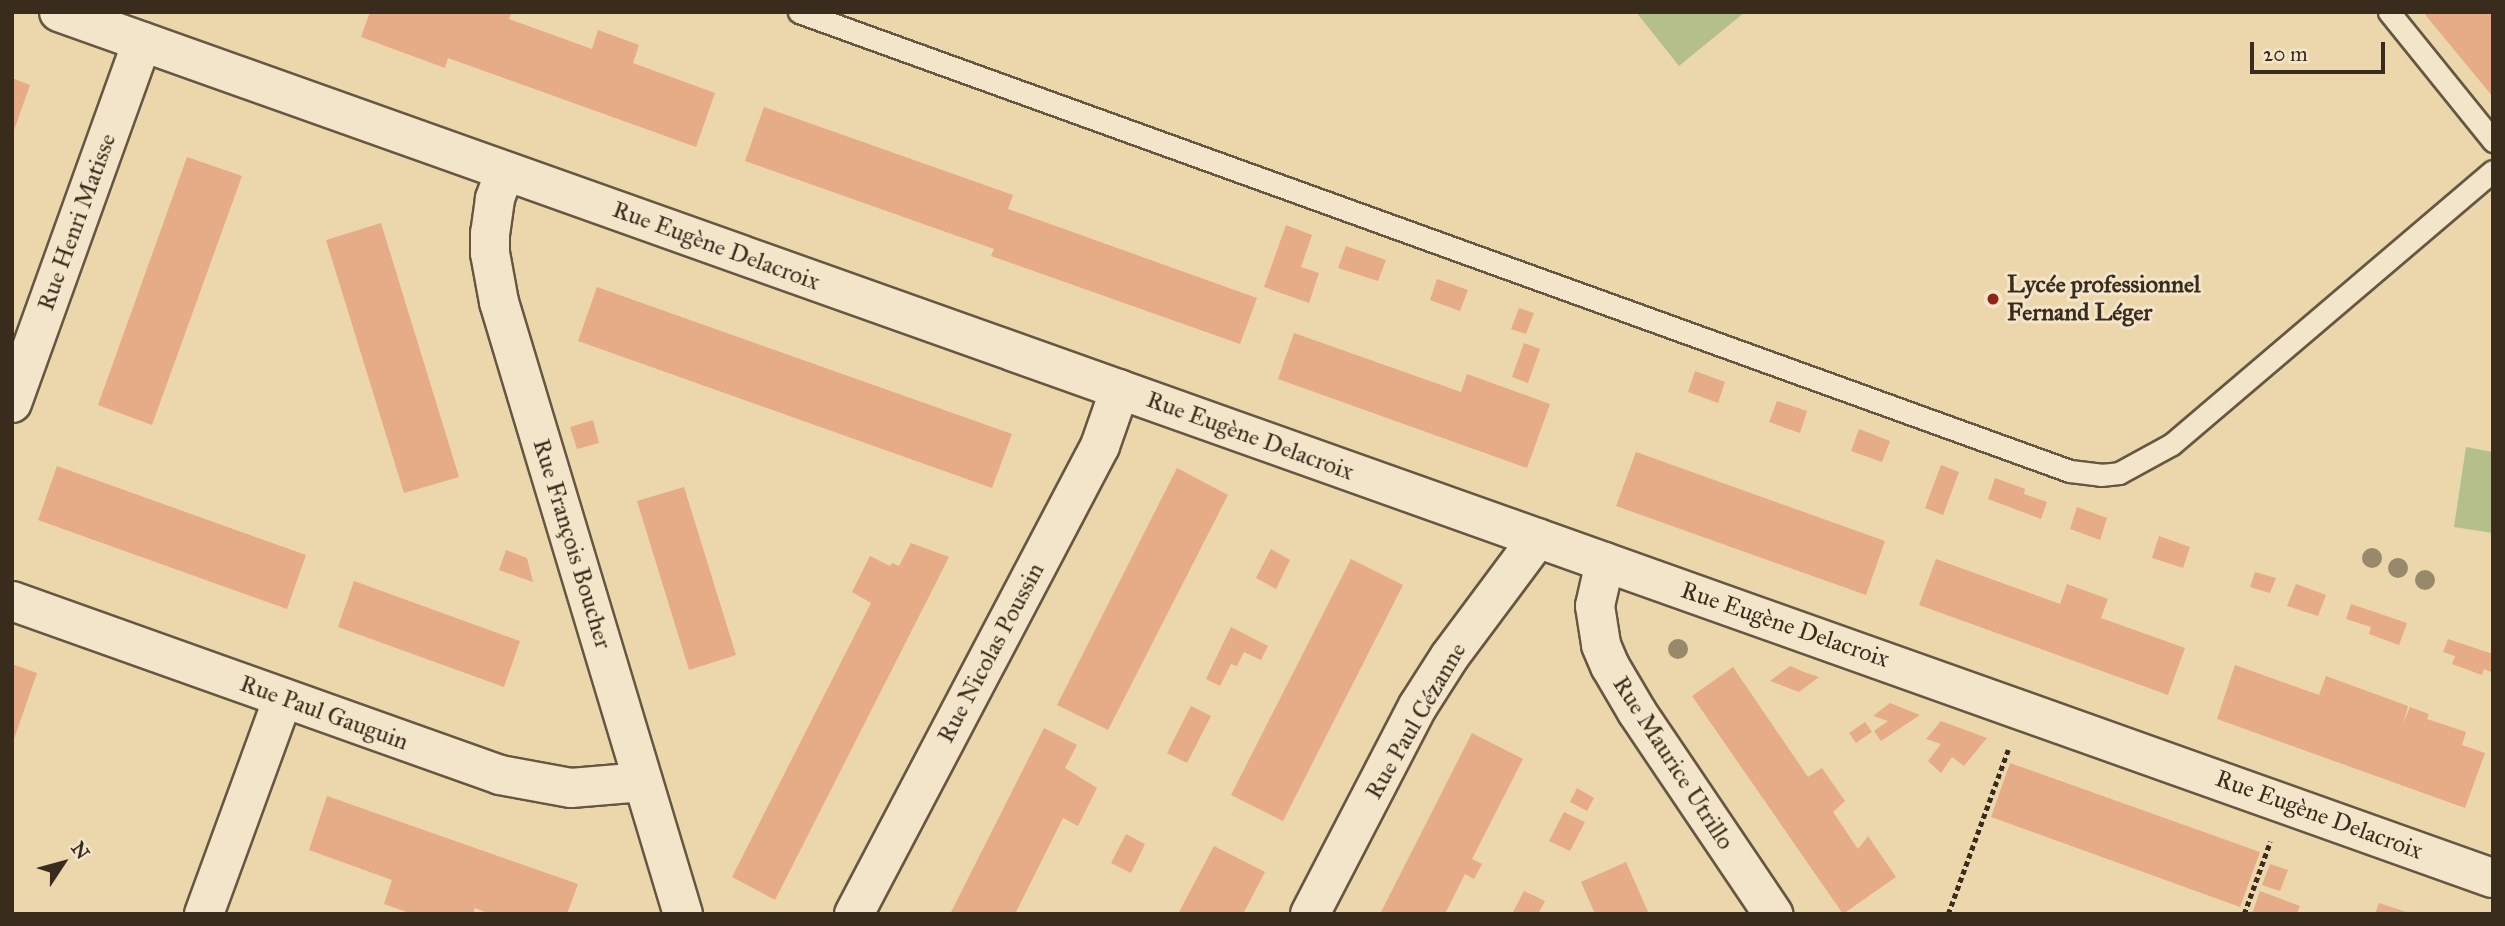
<!DOCTYPE html>
<meta charset="utf-8">
<style>
body{margin:0}
#map{position:relative;width:2505px;height:926px;overflow:hidden;background:#ecd7ad;font-family:"IM FELL Great Primer",serif}
div>[style]{position:absolute}
.green>*{inset:0;background:#b5bf8c}
.building>*{inset:0;background:#e6ab87}
.path>*{height:4.5px;margin-top:-2.25px;transform-origin:0;background:repeating-linear-gradient(90deg,#3a2c1d 0 5px,transparent 0 8.5px)}
.roads{filter:drop-shadow(2px 0 #665741) drop-shadow(-2px 0 #665741) drop-shadow(0 2px #665741) drop-shadow(0 -2px #665741)}
.service>*{height:21px;margin:-10.5px;padding:0 10.5px;transform-origin:10.5px;border-radius:10.5px;background:#f3e5ca}
.minor>*{height:38px;margin:-19px;padding:0 19px;transform-origin:19px;border-radius:19px;background:#f3e5ca}
.trees>*{width:20px;height:20px;margin:-10px;border-radius:50%;background:#98896a}
.dots>*{width:19px;height:19px;translate:-50% -50%;box-sizing:border-box;border:4px solid #f3e5ca;border-radius:50%}
span{translate:-50% -50%;white-space:nowrap;text-align:center;line-height:1.15;-webkit-text-stroke:6px #f3e5ca;paint-order:stroke}
.street-label{font-size:24px;color:#3a2c1d}
.poi-label{font-size:24px;color:#3a2c1d;font-weight:700}
.left{translate:0 -50%;text-align:left}
.frame{position:absolute;inset:0;border:14px solid #3a2c1d;pointer-events:none}
.north{position:absolute;left:28px;top:828px;width:70px;height:70px;-webkit-text-stroke:5px #f3e5ca;paint-order:stroke;rotate:54deg;font-size:19px;font-weight:700;line-height:28px;text-align:center;color:#3a2c1d}
.north::after{content:'';display:block;margin:auto;width:24px;height:32px;background:#3a2c1d;clip-path:polygon(50% 0,100% 100%,50% 72%,0 100%)}
.scale{position:absolute;left:2250px;top:42px;width:135px;height:32px;box-sizing:border-box;border:4px solid #3a2c1d;border-top:0;padding-left:9px;font-size:21px;line-height:24px;white-space:nowrap;color:#3a2c1d;-webkit-text-stroke:5px #f3e5ca;paint-order:stroke}
</style>
<div id="map">
<div class="green">
<i style="clip-path:polygon(1636px 12px,1745px 12px,1679px 66px)"></i>
<i style="clip-path:polygon(2466px 447px,2493px 452px,2493px 533px,2454px 527px)"></i>
</div>
<div class="building">
<i style="clip-path:polygon(370px 12px,512px 12px,509px 19px,592px 49px,598px 30px,639px 45px,633px 63px,715px 93px,696px 147px,448px 58px,445px 68px,361px 37px)"></i>
<i style="clip-path:polygon(2423px 12px,2493px 12px,2493px 97px)"></i>
<i style="clip-path:polygon(12px 78px,30px 85px,13px 133px,12px 133px)"></i>
<i style="clip-path:polygon(764px 107px,1013px 195px,1008px 209px,1257px 298px,1240px 344px,991px 256px,994px 249px,745px 161px)"></i>
<i style="clip-path:polygon(187px 157px,242px 176px,152px 425px,98px 405px)"></i>
<i style="clip-path:polygon(381px 223px,459px 477px,404px 493px,326px 240px)"></i>
<i style="clip-path:polygon(1286px 225px,1312px 235px,1301px 267px,1319px 273px,1309px 303px,1264px 287px)"></i>
<i style="clip-path:polygon(1346px 246px,1386px 260px,1378px 281px,1338px 268px)"></i>
<i style="clip-path:polygon(1437px 279px,1468px 290px,1460px 311px,1430px 300px)"></i>
<i style="clip-path:polygon(597px 287px,1012px 434px,992px 488px,578px 341px)"></i>
<i style="clip-path:polygon(1519px 308px,1534px 313px,1526px 334px,1511px 329px)"></i>
<i style="clip-path:polygon(1294px 333px,1461px 392px,1467px 374px,1550px 404px,1527px 468px,1278px 379px)"></i>
<i style="clip-path:polygon(1524px 343px,1540px 349px,1528px 383px,1512px 377px)"></i>
<i style="clip-path:polygon(1695px 371px,1725px 382px,1718px 403px,1688px 392px)"></i>
<i style="clip-path:polygon(1777px 401px,1807px 411px,1800px 433px,1769px 422px)"></i>
<i style="clip-path:polygon(593px 420px,599px 443px,577px 449px,570px 427px)"></i>
<i style="clip-path:polygon(1859px 429px,1890px 441px,1882px 462px,1851px 451px)"></i>
<i style="clip-path:polygon(1636px 452px,1885px 541px,1866px 595px,1616px 506px)"></i>
<i style="clip-path:polygon(1941px 465px,1959px 472px,1943px 515px,1925px 508px)"></i>
<i style="clip-path:polygon(57px 466px,306px 555px,287px 609px,38px 520px)"></i>
<i style="clip-path:polygon(1177px 468px,1228px 495px,1108px 730px,1057px 705px)"></i>
<i style="clip-path:polygon(1995px 478px,2025px 489px,2024px 494px,2047px 502px,2041px 519px,1988px 499px)"></i>
<i style="clip-path:polygon(684px 487px,736px 655px,689px 670px,637px 501px)"></i>
<i style="clip-path:polygon(2077px 507px,2107px 518px,2100px 540px,2070px 529px)"></i>
<i style="clip-path:polygon(2159px 536px,2190px 547px,2183px 568px,2152px 558px)"></i>
<i style="clip-path:polygon(911px 543px,949px 557px,775px 900px,732px 877px,871px 603px,852px 592px,870px 556px,890px 566px,892px 563px,899px 566px)"></i>
<i style="clip-path:polygon(1271px 549px,1290px 560px,1276px 589px,1256px 578px)"></i>
<i style="clip-path:polygon(506px 550px,527px 558px,533px 582px,499px 570px)"></i>
<i style="clip-path:polygon(1351px 559px,1403px 585px,1283px 821px,1231px 795px)"></i>
<i style="clip-path:polygon(1936px 559px,2060px 604px,2067px 584px,2108px 599px,2101px 618px,2185px 648px,2168px 695px,1919px 605px)"></i>
<i style="clip-path:polygon(2255px 572px,2276px 578px,2270px 593px,2250px 587px)"></i>
<i style="clip-path:polygon(354px 581px,520px 641px,504px 687px,338px 627px)"></i>
<i style="clip-path:polygon(2296px 584px,2326px 595px,2318px 616px,2287px 606px)"></i>
<i style="clip-path:polygon(2351px 604px,2407px 623px,2399px 645px,2369px 634px,2371px 627px,2346px 619px)"></i>
<i style="clip-path:polygon(1231px 627px,1268px 646px,1261px 660px,1244px 652px,1237px 666px,1231px 664px,1220px 686px,1206px 679px)"></i>
<i style="clip-path:polygon(2448px 639px,2493px 654px,2493px 673px,2484px 669px,2482px 675px,2452px 664px,2455px 656px,2443px 652px)"></i>
<i style="clip-path:polygon(12px 664px,37px 673px,13px 742px,12px 742px)"></i>
<i style="clip-path:polygon(2235px 665px,2319px 695px,2326px 676px,2408px 706px,2403px 724px,2410px 707px,2429px 714px,2427px 719px,2466px 732px,2462px 745px,2485px 753px,2465px 808px,2217px 719px)"></i>
<i style="clip-path:polygon(1790px 666px,1804px 672px,1819px 677px,1799px 692px,1770px 681px)"></i>
<i style="clip-path:polygon(1733px 667px,1808px 777px,1822px 768px,1845px 801px,1833px 812px,1858px 849px,1868px 836px,1896px 877px,1843px 914px,1692px 696px)"></i>
<i style="clip-path:polygon(1890px 703px,1920px 715px,1881px 741px,1874px 731px,1888px 721px,1873px 716px)"></i>
<i style="clip-path:polygon(1191px 706px,1211px 716px,1187px 763px,1167px 753px)"></i>
<i style="clip-path:polygon(1941px 721px,1987px 738px,1964px 766px,1952px 757px,1941px 773px,1928px 761px,1941px 744px,1926px 739px)"></i>
<i style="clip-path:polygon(1865px 722px,1872px 732px,1856px 743px,1849px 733px)"></i>
<i style="clip-path:polygon(1044px 728px,1077px 745px,1065px 768px,1097px 788px,1078px 826px,1063px 818px,1015px 914px,950px 914px)"></i>
<i style="clip-path:polygon(1472px 733px,1523px 759px,1472px 859px,1482px 864px,1474px 879px,1465px 874px,1445px 914px,1380px 914px)"></i>
<i style="clip-path:polygon(2010px 763px,2260px 852px,2240px 907px,1991px 817px)"></i>
<i style="clip-path:polygon(1577px 788px,1594px 798px,1587px 811px,1570px 802px)"></i>
<i style="clip-path:polygon(327px 796px,578px 884px,567px 914px,490px 914px,475px 908px,473px 914px,412px 914px,384px 904px,392px 880px,309px 850px)"></i>
<i style="clip-path:polygon(1564px 812px,1585px 822px,1570px 851px,1549px 841px)"></i>
<i style="clip-path:polygon(1126px 834px,1145px 844px,1131px 873px,1111px 863px)"></i>
<i style="clip-path:polygon(1214px 846px,1265px 872px,1244px 912px,1178px 914px)"></i>
<i style="clip-path:polygon(1626px 862px,1649px 914px,1595px 914px,1581px 882px)"></i>
<i style="clip-path:polygon(2270px 864px,2288px 870px,2280px 891px,2262px 885px)"></i>
<i style="clip-path:polygon(1524px 891px,1545px 901px,1538px 914px,1512px 914px)"></i>
<i style="clip-path:polygon(2260px 891px,2300px 906px,2297px 914px,2252px 914px)"></i>
<i style="clip-path:polygon(2379px 903px,2409px 913px,2409px 914px,2375px 914px)"></i>
</div>
<div class="path">
<i style="left:1948px;top:914px;width:175px;rotate:-69.9deg"></i>
<i style="left:2244px;top:914px;width:77px;rotate:-70.1deg"></i>
</div>
<div class="roads">
<div class="service">
<i style="left:799px;top:12px;width:1351px;rotate:19.86deg"></i>
<i style="left:2070px;top:471px;width:31px;rotate:7deg"></i>
<i style="left:2101px;top:475px;width:18px;rotate:-6deg"></i>
<i style="left:2119px;top:473px;width:60px;rotate:-28.7deg"></i>
<i style="left:2172px;top:444px;width:421px;rotate:-40.4deg"></i>
<i style="left:2389px;top:12px;width:166px;rotate:51.1deg"></i>
</div>
<div class="minor">
<i style="left:59px;top:12px;width:2583px;rotate:19.59deg"></i>
<i style="left:505px;top:171px;width:30px;rotate:110deg"></i>
<i style="left:495px;top:199px;width:34px;rotate:98deg"></i>
<i style="left:490px;top:233px;width:20px;rotate:90deg"></i>
<i style="left:490px;top:253px;width:50px;rotate:79.6deg"></i>
<i style="left:499px;top:302px;width:639px;rotate:73.27deg"></i>
<i style="left:12px;top:403px;width:384px;rotate:-70.2deg"></i>
<i style="left:1605px;top:562px;width:45px;rotate:102.8deg"></i>
<i style="left:1595px;top:606px;width:39px;rotate:81deg"></i>
<i style="left:1601px;top:645px;width:23px;rotate:67deg"></i>
<i style="left:1610px;top:666px;width:53px;rotate:59.6deg"></i>
<i style="left:1637px;top:712px;width:244px;rotate:56deg"></i>
<i style="left:12px;top:601px;width:518px;rotate:19.62deg"></i>
<i style="left:500px;top:775px;width:72px;rotate:10.4deg"></i>
<i style="left:571px;top:788px;width:72px;rotate:-4.8deg"></i>
<i style="left:204px;top:914px;width:230px;rotate:-69.9deg"></i>
<i style="left:854px;top:914px;width:529px;rotate:-62.27deg"></i>
<i style="left:1100px;top:446px;width:60px;rotate:-70.7deg"></i>
<i style="left:1310px;top:914px;width:234px;rotate:-62.6deg"></i>
<i style="left:1418px;top:706px;width:59px;rotate:-57.4deg"></i>
<i style="left:1450px;top:656px;width:147px;rotate:-53.3deg"></i>
</div>
</div>
<div class="trees">
<i style="left:2372px;top:558px"></i>
<i style="left:2398px;top:568px"></i>
<i style="left:2425px;top:580px"></i>
<i style="left:1678px;top:649px"></i>
</div>
<div class="dots">
<i style="left:1993px;top:299px;background:#8f2418"></i>
</div>
<div class="street-label">
<span style="left:77px;top:222px;rotate:-70deg">Rue Henri Matisse</span>
<span style="left:716px;top:246px;rotate:20deg">Rue Eugène Delacroix</span>
<span style="left:1250px;top:436px;rotate:20deg">Rue Eugène Delacroix</span>
<span style="left:572px;top:544px;rotate:73deg">Rue François Boucher</span>
<span style="left:1785px;top:625px;rotate:19deg">Rue Eugène Delacroix</span>
<span style="left:991px;top:653px;rotate:-62deg">Rue Nicolas Poussin</span>
<span style="left:324px;top:713px;rotate:20deg">Rue Paul Gauguin</span>
<span style="left:1416px;top:721px;rotate:-60deg">Rue Paul Cézanne</span>
<span style="left:1673px;top:763px;rotate:57deg">Rue Maurice Utrillo</span>
<span style="left:2319px;top:815px;rotate:20deg">Rue Eugène Delacroix</span>
</div>
<div class="poi-label">
<span class="left" style="left:2007px;top:299px">Lycée professionnel<br>Fernand Léger</span>
</div>
<div class="frame"></div>
<div class="north">N</div>
<div class="scale">20 m</div>
</div>
